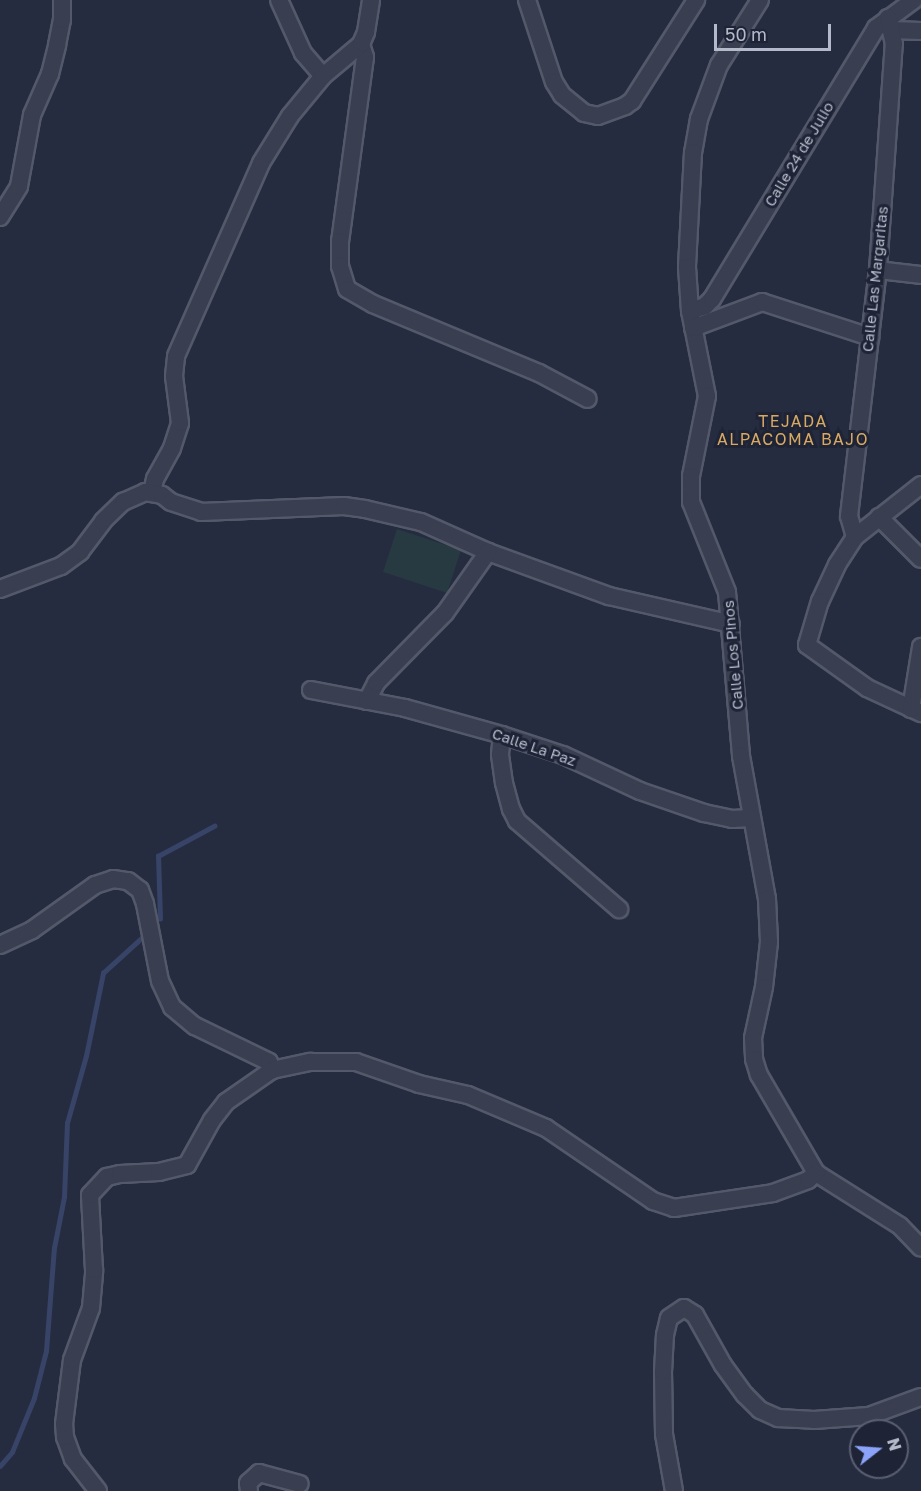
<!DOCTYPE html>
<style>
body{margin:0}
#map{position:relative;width:921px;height:1491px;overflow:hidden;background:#252c40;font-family:"Golos Text",sans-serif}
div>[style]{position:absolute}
.green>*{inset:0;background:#273941}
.stream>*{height:4.5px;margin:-2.25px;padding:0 2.25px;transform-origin:2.25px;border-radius:2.25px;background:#384467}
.roads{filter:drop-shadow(2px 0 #54596a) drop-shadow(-2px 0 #54596a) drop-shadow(0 2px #54596a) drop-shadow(0 -2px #54596a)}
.street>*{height:16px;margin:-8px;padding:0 8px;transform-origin:8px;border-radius:8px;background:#393e50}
span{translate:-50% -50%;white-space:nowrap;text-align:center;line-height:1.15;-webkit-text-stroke:6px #1e2335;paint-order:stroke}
.street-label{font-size:15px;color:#b5baca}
.neighbourhood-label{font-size:16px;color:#d7a964;letter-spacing:1.5px}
.north{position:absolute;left:849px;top:1419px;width:60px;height:60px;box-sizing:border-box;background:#1e2335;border:2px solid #5a5f71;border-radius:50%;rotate:73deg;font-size:16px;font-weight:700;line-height:24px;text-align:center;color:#b5baca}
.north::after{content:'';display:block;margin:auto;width:21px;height:27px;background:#8ba3f9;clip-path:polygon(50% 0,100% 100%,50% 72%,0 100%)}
.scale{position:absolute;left:714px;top:24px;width:117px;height:27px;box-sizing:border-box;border:3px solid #b5baca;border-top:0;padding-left:8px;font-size:18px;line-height:21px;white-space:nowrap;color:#b5baca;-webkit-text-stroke:4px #1e2335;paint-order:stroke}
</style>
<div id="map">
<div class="green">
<i style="clip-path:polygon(397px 529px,461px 550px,447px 593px,383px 572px)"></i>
</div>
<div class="stream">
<i style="left:160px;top:919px;width:63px;rotate:-91.8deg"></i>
<i style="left:158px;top:856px;width:64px;rotate:-28.2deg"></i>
<i style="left:0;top:1466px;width:18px;rotate:-49deg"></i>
<i style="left:12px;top:1452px;width:58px;rotate:-67.8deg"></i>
<i style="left:34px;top:1398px;width:49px;rotate:-75.7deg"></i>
<i style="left:46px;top:1351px;width:103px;rotate:-85.6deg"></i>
<i style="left:54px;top:1248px;width:52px;rotate:-78.9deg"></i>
<i style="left:64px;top:1197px;width:74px;rotate:-87.7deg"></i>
<i style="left:67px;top:1123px;width:70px;rotate:-74.2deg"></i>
<i style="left:86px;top:1056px;width:85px;rotate:-78.4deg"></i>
<i style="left:103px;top:973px;width:59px;rotate:-42.3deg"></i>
</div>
<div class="roads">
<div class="street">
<i style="left:279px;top:0;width:58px;rotate:65.6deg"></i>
<i style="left:303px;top:53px;width:30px;rotate:49deg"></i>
<i style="left:527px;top:0;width:86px;rotate:71.8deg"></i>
<i style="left:554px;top:82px;width:15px;rotate:58deg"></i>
<i style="left:562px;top:95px;width:28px;rotate:39deg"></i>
<i style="left:584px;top:113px;width:14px;rotate:12deg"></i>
<i style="left:598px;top:116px;width:29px;rotate:-20deg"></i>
<i style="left:625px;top:106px;width:9px;rotate:-36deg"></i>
<i style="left:632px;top:101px;width:120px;rotate:-57.6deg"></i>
<i style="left:760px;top:0;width:77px;rotate:122.2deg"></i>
<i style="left:719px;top:65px;width:58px;rotate:110.3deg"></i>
<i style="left:699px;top:119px;width:34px;rotate:100deg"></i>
<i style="left:693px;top:152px;width:115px;rotate:93deg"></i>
<i style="left:687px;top:267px;width:44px;rotate:86.1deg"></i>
<i style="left:690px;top:311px;width:87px;rotate:78.7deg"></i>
<i style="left:707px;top:396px;width:82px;rotate:101.3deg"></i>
<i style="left:691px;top:476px;width:26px;rotate:90deg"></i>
<i style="left:691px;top:502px;width:97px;rotate:68.2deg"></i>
<i style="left:727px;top:592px;width:165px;rotate:85.1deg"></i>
<i style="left:741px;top:756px;width:145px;rotate:79.7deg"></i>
<i style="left:767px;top:899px;width:43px;rotate:87.3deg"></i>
<i style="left:769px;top:942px;width:45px;rotate:96.3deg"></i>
<i style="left:764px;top:987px;width:52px;rotate:102.2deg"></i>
<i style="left:753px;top:1038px;width:21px;rotate:87deg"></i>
<i style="left:754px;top:1059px;width:17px;rotate:73deg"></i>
<i style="left:759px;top:1075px;width:113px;rotate:59.8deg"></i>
<i style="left:816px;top:1173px;width:99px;rotate:32.2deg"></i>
<i style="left:900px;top:1226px;width:30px;rotate:46deg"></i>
<i style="left:891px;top:30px;width:30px;rotate:2deg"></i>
<i style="left:361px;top:44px;width:14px;rotate:73deg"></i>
<i style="left:365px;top:57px;width:186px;rotate:97.7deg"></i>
<i style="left:340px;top:241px;width:25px;rotate:90deg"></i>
<i style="left:340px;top:266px;width:24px;rotate:73deg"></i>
<i style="left:347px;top:289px;width:30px;rotate:30deg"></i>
<i style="left:373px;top:304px;width:180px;rotate:22.6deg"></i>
<i style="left:539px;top:373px;width:55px;rotate:28deg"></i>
<i style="left:0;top:217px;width:36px;rotate:-58deg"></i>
<i style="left:19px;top:186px;width:72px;rotate:-79.6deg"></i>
<i style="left:32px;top:115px;width:45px;rotate:-66.3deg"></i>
<i style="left:50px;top:74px;width:30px;rotate:-76deg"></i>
<i style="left:57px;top:45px;width:25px;rotate:-79deg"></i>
<i style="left:62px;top:20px;width:20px;rotate:-90deg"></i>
<i style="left:878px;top:270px;width:43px;rotate:6.6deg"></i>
<i style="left:690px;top:311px;width:16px;rotate:-18deg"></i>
<i style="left:705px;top:306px;width:10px;rotate:-45deg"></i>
<i style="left:712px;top:299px;width:317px;rotate:-58.8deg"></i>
<i style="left:876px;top:28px;width:47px;rotate:-36.4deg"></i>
<i style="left:693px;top:328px;width:74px;rotate:-20.6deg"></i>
<i style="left:762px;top:302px;width:114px;rotate:18deg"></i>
<i style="left:921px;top:485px;width:84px;rotate:141.8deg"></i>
<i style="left:855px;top:537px;width:33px;rotate:123deg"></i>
<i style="left:837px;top:565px;width:40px;rotate:115deg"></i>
<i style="left:820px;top:601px;width:46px;rotate:106.5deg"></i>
<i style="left:807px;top:645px;width:74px;rotate:35.6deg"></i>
<i style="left:867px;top:688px;width:60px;rotate:24.8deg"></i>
<i style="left:152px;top:492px;width:13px;rotate:-77deg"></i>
<i style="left:155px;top:479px;width:35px;rotate:-61deg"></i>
<i style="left:172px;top:448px;width:26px;rotate:-72deg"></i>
<i style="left:180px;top:423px;width:47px;rotate:-97.3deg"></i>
<i style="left:174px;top:376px;width:20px;rotate:-84deg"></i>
<i style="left:176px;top:356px;width:211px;rotate:-66.2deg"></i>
<i style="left:261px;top:163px;width:55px;rotate:-58.3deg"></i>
<i style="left:290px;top:116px;width:52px;rotate:-50.5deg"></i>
<i style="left:323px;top:76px;width:50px;rotate:-40.1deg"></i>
<i style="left:361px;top:44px;width:13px;rotate:-67deg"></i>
<i style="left:366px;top:32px;width:32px;rotate:-81deg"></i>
<i style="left:879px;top:517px;width:59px;rotate:45deg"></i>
<i style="left:855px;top:537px;width:22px;rotate:-106deg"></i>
<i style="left:849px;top:516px;width:248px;rotate:-83.3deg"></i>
<i style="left:878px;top:270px;width:227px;rotate:-86deg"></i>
<i style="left:894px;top:44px;width:27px;rotate:-103deg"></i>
<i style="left:0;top:589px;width:65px;rotate:-20.7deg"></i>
<i style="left:61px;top:566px;width:24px;rotate:-36deg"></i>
<i style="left:80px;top:552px;width:39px;rotate:-53deg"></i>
<i style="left:103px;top:521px;width:28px;rotate:-44deg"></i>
<i style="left:123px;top:502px;width:24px;rotate:-24deg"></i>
<i style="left:145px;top:492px;width:17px;rotate:10deg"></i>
<i style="left:162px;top:495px;width:11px;rotate:38deg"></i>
<i style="left:171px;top:502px;width:32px;rotate:18deg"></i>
<i style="left:201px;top:512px;width:143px;rotate:-2.4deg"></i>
<i style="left:344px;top:506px;width:21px;rotate:8deg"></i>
<i style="left:365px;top:509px;width:57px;rotate:13.1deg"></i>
<i style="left:421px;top:522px;width:73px;rotate:24.1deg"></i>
<i style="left:488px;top:552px;width:129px;rotate:20deg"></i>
<i style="left:609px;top:596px;width:125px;rotate:12.9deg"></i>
<i style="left:311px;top:690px;width:96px;rotate:10.8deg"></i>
<i style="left:405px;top:708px;width:101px;rotate:15.6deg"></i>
<i style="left:502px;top:735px;width:64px;rotate:18.2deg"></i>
<i style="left:563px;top:755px;width:85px;rotate:25.1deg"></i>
<i style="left:640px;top:791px;width:68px;rotate:19deg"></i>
<i style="left:704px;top:813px;width:29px;rotate:12deg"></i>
<i style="left:732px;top:819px;width:19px;rotate:-3deg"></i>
<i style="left:367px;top:701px;width:20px;rotate:-63deg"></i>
<i style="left:376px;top:683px;width:98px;rotate:-45.4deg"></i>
<i style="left:445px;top:613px;width:75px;rotate:-54.8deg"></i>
<i style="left:911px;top:709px;width:63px;rotate:-80.8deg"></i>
<i style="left:502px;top:735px;width:20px;rotate:96deg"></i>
<i style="left:500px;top:755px;width:28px;rotate:82deg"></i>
<i style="left:504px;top:783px;width:27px;rotate:75deg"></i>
<i style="left:511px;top:809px;width:13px;rotate:63deg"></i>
<i style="left:517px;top:821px;width:135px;rotate:40.8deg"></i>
<i style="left:0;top:945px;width:35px;rotate:-25deg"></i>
<i style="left:32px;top:930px;width:77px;rotate:-35.5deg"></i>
<i style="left:95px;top:885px;width:19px;rotate:-18deg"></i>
<i style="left:113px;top:879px;width:15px;rotate:8deg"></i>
<i style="left:128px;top:881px;width:15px;rotate:37deg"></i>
<i style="left:140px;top:890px;width:15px;rotate:70deg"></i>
<i style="left:145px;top:904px;width:78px;rotate:79deg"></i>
<i style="left:160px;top:981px;width:29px;rotate:65deg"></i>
<i style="left:172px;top:1007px;width:30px;rotate:40deg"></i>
<i style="left:195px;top:1026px;width:82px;rotate:25.9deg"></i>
<i style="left:269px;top:1062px;width:9px;rotate:69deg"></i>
<i style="left:98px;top:1491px;width:41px;rotate:-128deg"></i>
<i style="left:73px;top:1459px;width:23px;rotate:-110deg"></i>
<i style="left:65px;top:1437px;width:13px;rotate:-94deg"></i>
<i style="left:64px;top:1424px;width:64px;rotate:-82.9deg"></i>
<i style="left:72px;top:1360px;width:55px;rotate:-69.9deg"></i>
<i style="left:91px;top:1308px;width:38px;rotate:-85deg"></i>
<i style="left:94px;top:1270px;width:75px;rotate:-93.1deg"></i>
<i style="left:90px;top:1195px;width:25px;rotate:-47deg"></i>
<i style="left:107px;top:1177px;width:13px;rotate:-13deg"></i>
<i style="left:120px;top:1174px;width:39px;rotate:-3deg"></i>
<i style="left:159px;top:1172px;width:29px;rotate:-14deg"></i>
<i style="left:187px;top:1165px;width:51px;rotate:-60.9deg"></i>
<i style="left:212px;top:1120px;width:23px;rotate:-52deg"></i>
<i style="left:226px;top:1102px;width:56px;rotate:-34.8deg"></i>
<i style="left:272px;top:1070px;width:40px;rotate:-12deg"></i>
<i style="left:311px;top:1062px;width:45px"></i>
<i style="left:356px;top:1062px;width:67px;rotate:19.2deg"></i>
<i style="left:419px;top:1084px;width:50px;rotate:12.7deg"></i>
<i style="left:468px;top:1095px;width:85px;rotate:22.9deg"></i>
<i style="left:546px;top:1128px;width:130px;rotate:34.3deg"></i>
<i style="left:653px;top:1201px;width:22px;rotate:18deg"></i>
<i style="left:674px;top:1208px;width:100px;rotate:-8.6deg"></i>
<i style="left:773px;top:1193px;width:37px;rotate:-20deg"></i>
<i style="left:808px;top:1180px;width:11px;rotate:-41deg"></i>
<i style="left:249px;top:1491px;width:8px;rotate:-97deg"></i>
<i style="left:248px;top:1483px;width:15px;rotate:-42deg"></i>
<i style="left:259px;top:1473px;width:42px;rotate:15deg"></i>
<i style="left:674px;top:1491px;width:58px;rotate:-100deg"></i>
<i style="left:664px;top:1434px;width:62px;rotate:-90.9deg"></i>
<i style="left:663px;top:1372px;width:37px;rotate:-87deg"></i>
<i style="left:665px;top:1335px;width:17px;rotate:-77deg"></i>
<i style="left:669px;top:1318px;width:18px;rotate:-34deg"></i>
<i style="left:684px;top:1308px;width:13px;rotate:32deg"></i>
<i style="left:695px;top:1315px;width:57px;rotate:60.8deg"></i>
<i style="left:723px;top:1365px;width:37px;rotate:54deg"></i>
<i style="left:745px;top:1395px;width:21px;rotate:45deg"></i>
<i style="left:760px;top:1410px;width:20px;rotate:24deg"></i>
<i style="left:778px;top:1418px;width:36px;rotate:3deg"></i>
<i style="left:814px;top:1420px;width:55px;rotate:-4.2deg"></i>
<i style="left:869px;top:1416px;width:55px;rotate:-20.1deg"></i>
</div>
</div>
<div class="street-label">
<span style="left:799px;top:154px;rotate:-59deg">Calle 24 de Julio</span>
<span style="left:875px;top:279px;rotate:-84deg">Calle Las Margaritas</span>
<span style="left:733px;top:655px;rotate:-95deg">Calle Los Pinos</span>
<span style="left:534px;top:747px;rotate:19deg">Calle La Paz</span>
</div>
<div class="neighbourhood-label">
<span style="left:793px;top:430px">TEJADA<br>ALPACOMA BAJO</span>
</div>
<div class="north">N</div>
<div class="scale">50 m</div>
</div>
